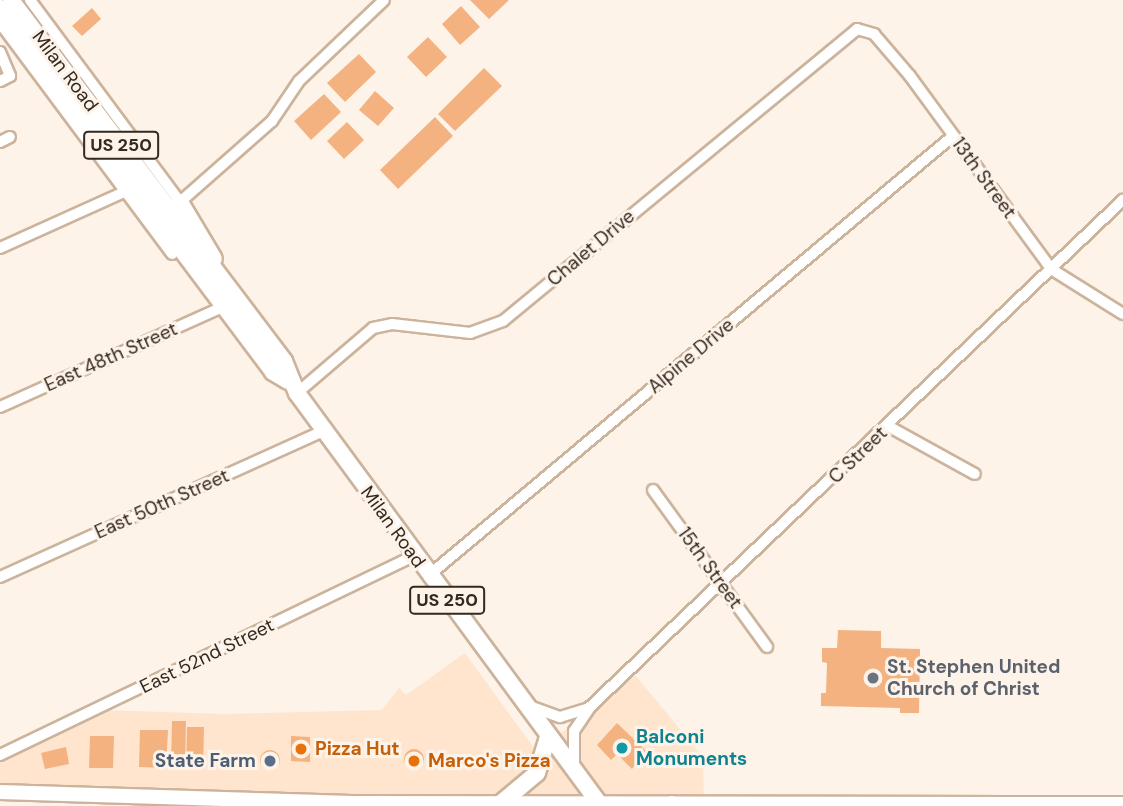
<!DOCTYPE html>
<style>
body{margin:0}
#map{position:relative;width:1123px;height:806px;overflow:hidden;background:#fdf3e9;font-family:"DM Sans",sans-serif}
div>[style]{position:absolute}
.built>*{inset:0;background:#ffe5cd}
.building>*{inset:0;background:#f3b280}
.round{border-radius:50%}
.roads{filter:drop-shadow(2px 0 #ccb39c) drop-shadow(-2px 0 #ccb39c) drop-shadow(0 2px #ccb39c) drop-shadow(0 -2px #ccb39c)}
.minor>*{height:10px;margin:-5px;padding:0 5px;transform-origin:5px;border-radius:5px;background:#fff}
.secondary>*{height:14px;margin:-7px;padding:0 7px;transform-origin:7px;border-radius:7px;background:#fff}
.primary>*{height:16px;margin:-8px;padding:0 8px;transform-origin:8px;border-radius:8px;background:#fff}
.dots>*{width:19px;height:19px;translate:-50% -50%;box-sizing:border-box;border:4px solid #fdf3e9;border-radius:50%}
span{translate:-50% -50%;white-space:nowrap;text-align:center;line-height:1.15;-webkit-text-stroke:6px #fdf3e9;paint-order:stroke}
.shield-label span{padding:2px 5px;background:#fdf3e9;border:2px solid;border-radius:5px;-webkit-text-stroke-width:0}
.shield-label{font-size:18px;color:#332920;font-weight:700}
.street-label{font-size:19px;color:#332920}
.worship-label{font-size:19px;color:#5b616d;font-weight:700}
.left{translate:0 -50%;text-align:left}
.culture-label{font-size:19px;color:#0d838f;font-weight:700}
.food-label{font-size:19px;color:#c56008;font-weight:700}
.service-label{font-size:19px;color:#4e5e75;font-weight:700}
.right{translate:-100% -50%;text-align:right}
</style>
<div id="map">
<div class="built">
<i style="clip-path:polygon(465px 653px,537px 752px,635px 675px,703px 757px,704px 806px,149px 806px,0 801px,0 758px,102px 710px,224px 714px,382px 710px,399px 688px,406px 695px)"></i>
</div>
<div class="building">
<i style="clip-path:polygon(470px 0,509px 0,489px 19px)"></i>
<i style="clip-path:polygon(461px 6px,480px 27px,460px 45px,442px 24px)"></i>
<i style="clip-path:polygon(92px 8px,101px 19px,82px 36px,72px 26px)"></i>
<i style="clip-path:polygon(428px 37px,447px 57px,426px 77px,407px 57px)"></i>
<i style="clip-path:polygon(359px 54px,376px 72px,345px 102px,327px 83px)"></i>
<i style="clip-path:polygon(484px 68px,502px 86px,455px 131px,438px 114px)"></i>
<i style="clip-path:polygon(375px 91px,394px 108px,378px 126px,359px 110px)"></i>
<i style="clip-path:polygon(324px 94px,341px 112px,311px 140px,294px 121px)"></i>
<i style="clip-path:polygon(435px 117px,453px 136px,398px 189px,380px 170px)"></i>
<i style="clip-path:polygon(347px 122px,364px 140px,344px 159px,327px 141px)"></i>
<i style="clip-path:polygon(838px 630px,881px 631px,881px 648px,920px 649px,919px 713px,900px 713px,900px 708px,821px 706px,821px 693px,826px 693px,827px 663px,822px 662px,822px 648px,837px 648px)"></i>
<i style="clip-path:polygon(172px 721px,186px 721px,185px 769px,171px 768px)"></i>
<i style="clip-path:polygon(617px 723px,646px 751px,632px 769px,617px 754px,611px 760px,597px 745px)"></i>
<i style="clip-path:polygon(187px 727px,204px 727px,203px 769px,186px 769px)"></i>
<i style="clip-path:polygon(140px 730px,168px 730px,166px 768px,139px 767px)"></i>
<i style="clip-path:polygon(90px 736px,114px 736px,113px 768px,89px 768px)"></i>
<i style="clip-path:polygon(291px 736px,310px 737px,310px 762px,291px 761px)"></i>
<i style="clip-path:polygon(66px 747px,69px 764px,45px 769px,41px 753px)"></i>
<i class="round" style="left:404px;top:749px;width:20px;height:20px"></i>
<i class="round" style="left:260px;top:750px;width:20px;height:20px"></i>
</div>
<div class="roads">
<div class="minor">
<i style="left:30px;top:0;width:252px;rotate:53.4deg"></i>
<i style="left:180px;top:202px;width:123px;rotate:-41.4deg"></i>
<i style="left:272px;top:121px;width:48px;rotate:-56deg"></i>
<i style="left:299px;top:81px;width:117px;rotate:-43.6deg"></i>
<i style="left:0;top:23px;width:288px;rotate:53.3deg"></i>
<i style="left:0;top:52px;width:26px;rotate:67deg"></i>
<i style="left:10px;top:76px;width:11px;rotate:153deg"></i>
<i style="left:0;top:142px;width:11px;rotate:-27deg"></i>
<i style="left:0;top:248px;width:138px;rotate:-24.3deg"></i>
<i style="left:297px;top:393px;width:100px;rotate:-40.5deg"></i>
<i style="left:373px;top:328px;width:19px;rotate:-12deg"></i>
<i style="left:392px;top:324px;width:79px;rotate:6.6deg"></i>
<i style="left:470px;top:333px;width:35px;rotate:-20deg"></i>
<i style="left:503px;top:321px;width:459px;rotate:-39.5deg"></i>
<i style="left:857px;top:29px;width:18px;rotate:16deg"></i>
<i style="left:874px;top:34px;width:55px;rotate:49.4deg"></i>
<i style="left:910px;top:76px;width:239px;rotate:53.8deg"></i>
<i style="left:1051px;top:269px;width:85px;rotate:32deg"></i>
<i style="left:0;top:407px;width:244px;rotate:-24.2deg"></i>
<i style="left:888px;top:426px;width:99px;rotate:28.9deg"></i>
<i style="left:653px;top:490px;width:194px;rotate:54deg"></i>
<i style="left:428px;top:576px;width:685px;rotate:-39.97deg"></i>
<i style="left:0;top:577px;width:355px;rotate:-24.3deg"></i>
<i style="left:532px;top:707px;width:30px;rotate:20deg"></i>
<i style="left:560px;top:717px;width:28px;rotate:-17deg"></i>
<i style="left:0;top:755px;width:459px;rotate:-25.7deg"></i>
<i style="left:574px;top:767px;width:36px;rotate:-90deg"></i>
<i style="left:574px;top:731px;width:29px;rotate:-56deg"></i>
<i style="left:590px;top:707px;width:736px;rotate:-43.57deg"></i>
</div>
<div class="secondary">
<i style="left:0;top:792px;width:360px;rotate:1.8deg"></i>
<i style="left:360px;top:803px;width:763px;rotate:0.08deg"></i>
</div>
<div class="primary">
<i style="left:11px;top:0;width:453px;rotate:52.9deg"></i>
<i style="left:284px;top:361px;width:35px;rotate:68deg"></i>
<i style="left:297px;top:393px;width:513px;rotate:53.64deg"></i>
<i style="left:0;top:8px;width:455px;rotate:53.1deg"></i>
<i style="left:273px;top:372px;width:17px;rotate:31deg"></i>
<i style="left:180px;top:202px;width:66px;rotate:59.2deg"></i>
<i style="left:500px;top:804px;width:48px;rotate:-40deg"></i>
<i style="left:537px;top:773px;width:37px;rotate:-73deg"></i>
<i style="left:668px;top:806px;width:4px;rotate:-27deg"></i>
</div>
</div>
<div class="dots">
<i style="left:873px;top:678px;background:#6b7280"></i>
<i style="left:622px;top:748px;background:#0f9aa8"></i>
<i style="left:301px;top:749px;background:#e8710a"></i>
<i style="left:270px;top:761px;background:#5c6f8a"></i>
<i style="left:414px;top:761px;background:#e8710a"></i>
</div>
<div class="shield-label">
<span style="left:121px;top:145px">US 250</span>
<span style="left:447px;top:600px">US 250</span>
</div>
<div class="street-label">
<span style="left:65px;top:71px;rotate:53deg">Milan Road</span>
<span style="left:984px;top:178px;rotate:54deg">13th Street</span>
<span style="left:591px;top:248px;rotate:-40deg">Chalet Drive</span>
<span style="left:691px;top:356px;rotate:-40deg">Alpine Drive</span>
<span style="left:111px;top:357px;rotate:-24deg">East 48th Street</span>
<span style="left:858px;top:455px;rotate:-44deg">C Street</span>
<span style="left:162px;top:504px;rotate:-24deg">East 50th Street</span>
<span style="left:393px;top:527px;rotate:54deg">Milan Road</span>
<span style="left:710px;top:568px;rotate:54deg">15th Street</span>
<span style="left:207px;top:656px;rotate:-26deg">East 52nd Street</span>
</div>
<div class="worship-label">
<span class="left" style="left:887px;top:678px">St. Stephen United<br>Church of Christ</span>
</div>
<div class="culture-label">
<span class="left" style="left:636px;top:748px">Balconi<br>Monuments</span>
</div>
<div class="food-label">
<span class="left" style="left:315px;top:749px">Pizza Hut</span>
<span class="left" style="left:428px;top:761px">Marco's Pizza</span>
</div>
<div class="service-label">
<span class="right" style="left:256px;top:761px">State Farm</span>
</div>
</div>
